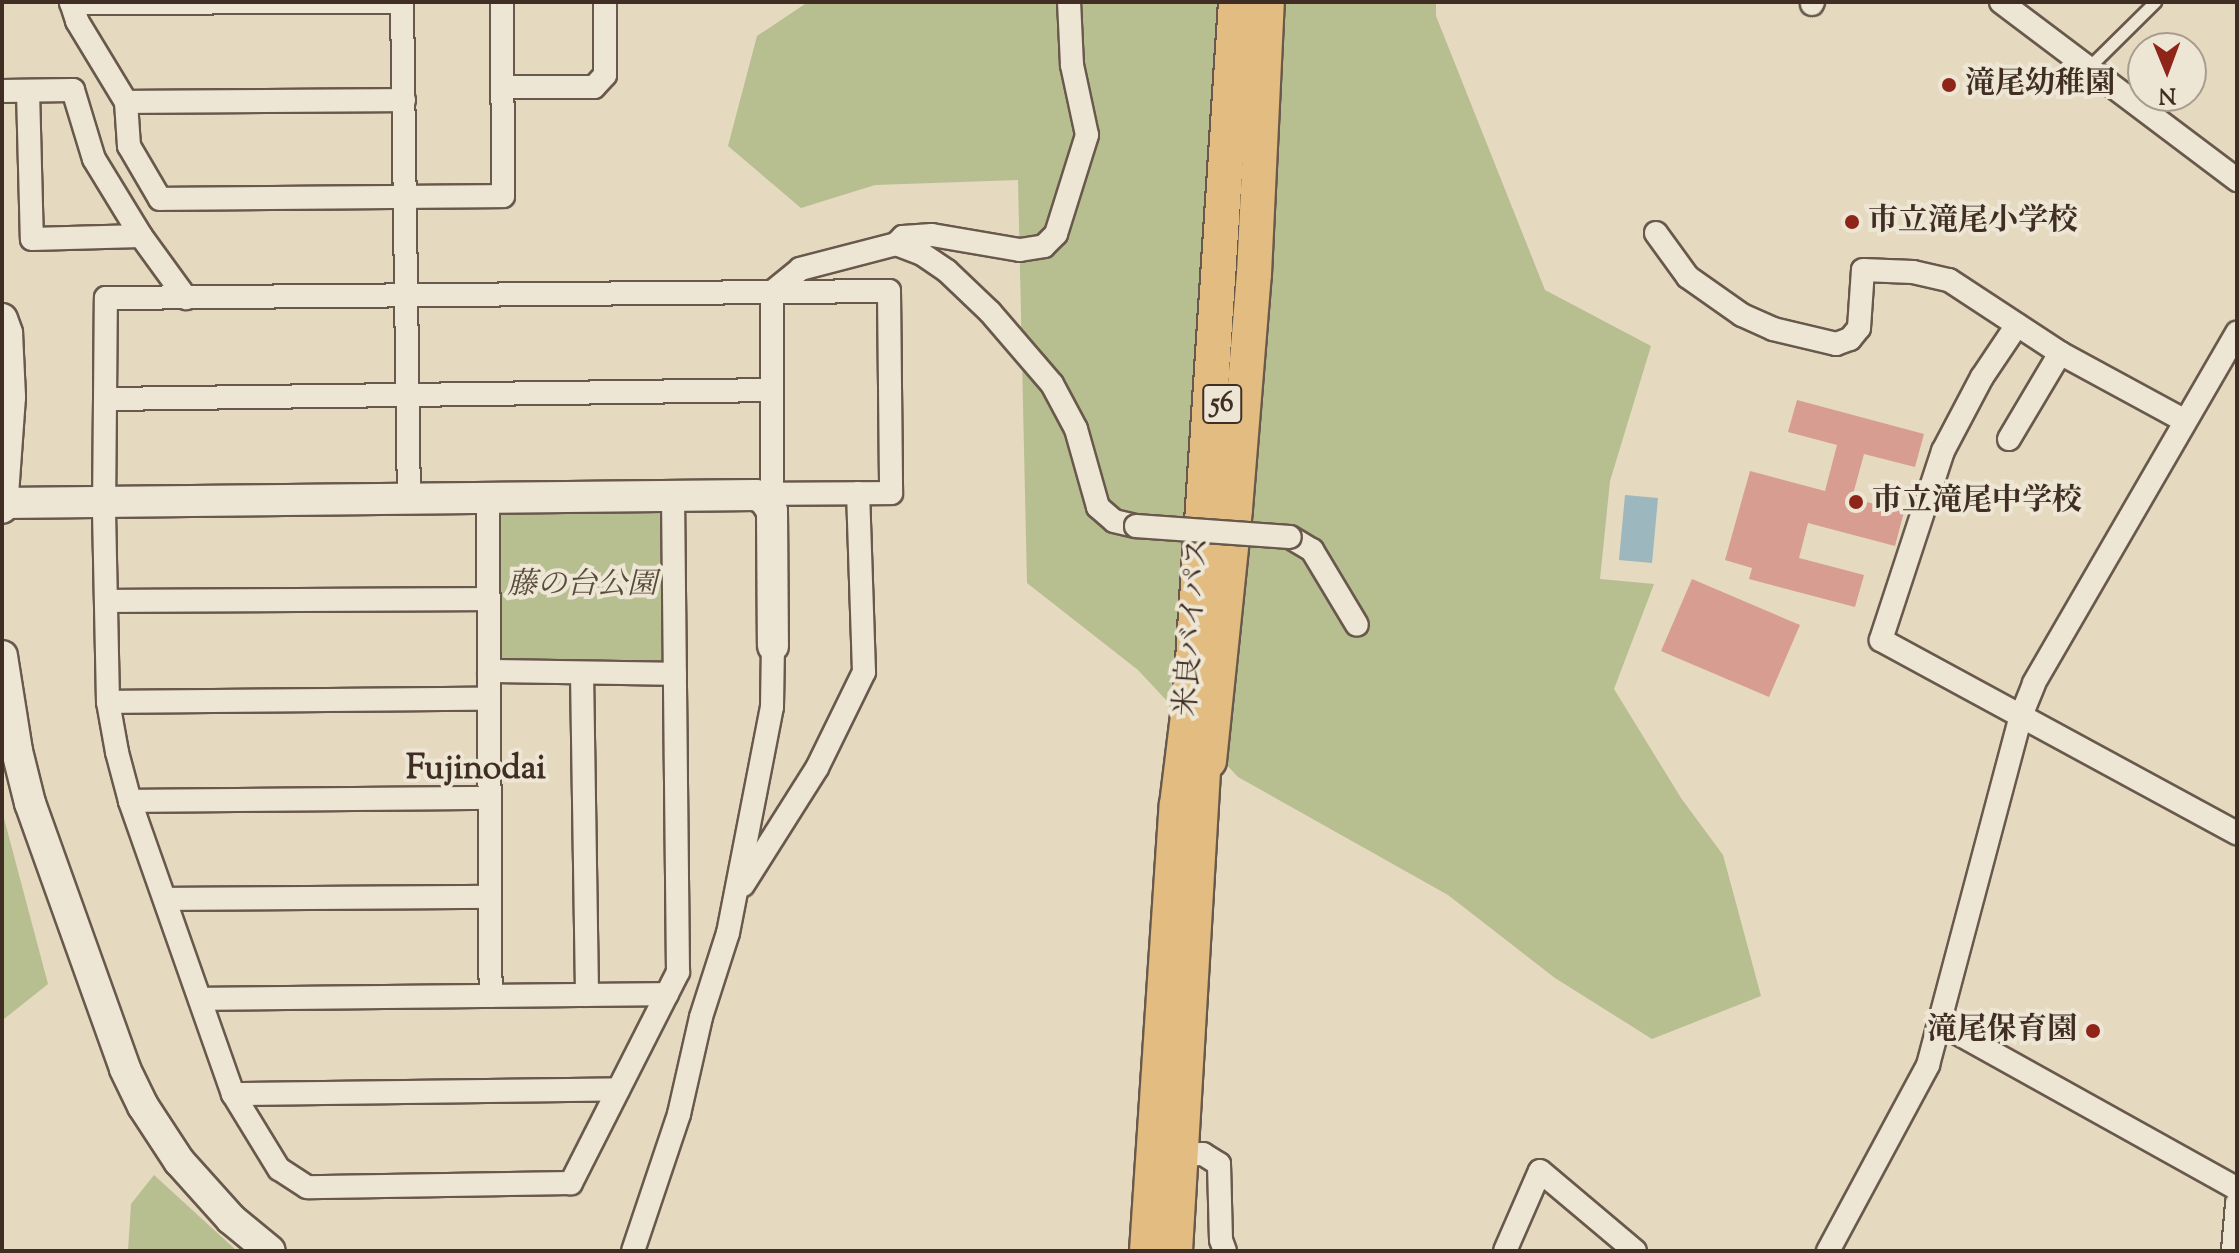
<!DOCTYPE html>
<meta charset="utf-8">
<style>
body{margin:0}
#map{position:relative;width:2239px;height:1253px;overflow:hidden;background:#e5d9bf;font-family:"Sorts Mill Goudy","Noto Serif JP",serif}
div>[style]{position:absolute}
.green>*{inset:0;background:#b7be90}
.water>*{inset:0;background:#9cb7bd}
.building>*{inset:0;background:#d79d91}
.roads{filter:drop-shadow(2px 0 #69594c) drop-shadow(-2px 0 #69594c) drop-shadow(0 2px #69594c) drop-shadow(0 -2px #69594c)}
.lane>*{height:11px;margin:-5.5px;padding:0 5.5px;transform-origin:5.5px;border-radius:5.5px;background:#eee6d5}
.street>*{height:22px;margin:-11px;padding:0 11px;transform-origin:11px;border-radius:11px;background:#eee6d5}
.secondary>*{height:30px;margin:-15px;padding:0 15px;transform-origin:15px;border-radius:15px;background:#eee6d5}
.primary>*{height:34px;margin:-17px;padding:0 17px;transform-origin:17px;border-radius:17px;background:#e2bc80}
.bridges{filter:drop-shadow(2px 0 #69594c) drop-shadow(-2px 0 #69594c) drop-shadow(0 2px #69594c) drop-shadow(0 -2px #69594c)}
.street-bridge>*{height:22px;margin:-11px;padding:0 11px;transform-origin:11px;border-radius:11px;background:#eee6d5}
.dots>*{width:22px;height:22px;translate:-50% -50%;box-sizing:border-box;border:4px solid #eee6d5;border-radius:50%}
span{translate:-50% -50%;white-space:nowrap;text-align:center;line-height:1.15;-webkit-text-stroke:8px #eee6d5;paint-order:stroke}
.shield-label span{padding:2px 6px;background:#eee6d5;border:2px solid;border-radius:6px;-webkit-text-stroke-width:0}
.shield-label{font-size:28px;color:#402e25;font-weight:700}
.poi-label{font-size:30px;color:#402e25;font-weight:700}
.left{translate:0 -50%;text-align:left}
.right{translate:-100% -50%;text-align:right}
.park-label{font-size:30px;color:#584b3a;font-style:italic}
.street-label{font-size:30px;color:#402e25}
.quarter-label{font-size:34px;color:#402e25;font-weight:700}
.frame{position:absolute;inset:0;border:4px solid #402e25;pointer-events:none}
.north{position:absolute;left:2127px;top:32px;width:80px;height:80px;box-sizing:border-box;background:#eee6d5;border:2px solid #a89c8f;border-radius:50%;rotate:179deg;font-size:22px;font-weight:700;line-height:32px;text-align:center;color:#402e25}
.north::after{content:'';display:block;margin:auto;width:28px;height:36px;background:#8f2418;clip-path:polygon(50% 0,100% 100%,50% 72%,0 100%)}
</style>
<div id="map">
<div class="green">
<i style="clip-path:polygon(808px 2px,1436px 2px,1436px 16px,1545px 290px,1651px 346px,1610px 481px,1600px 579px,1654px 584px,1614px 689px,1681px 798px,1723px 855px,1761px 996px,1652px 1039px,1555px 978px,1448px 895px,1238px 777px,1138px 670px,1027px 583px,1018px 180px,875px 185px,801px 208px,728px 146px,757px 36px)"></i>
<i style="clip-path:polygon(658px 507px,665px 515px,666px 656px,656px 666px,497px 665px,497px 517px,506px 509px)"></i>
<i style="clip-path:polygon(2px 811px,48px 984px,4px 1019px,2px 1018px)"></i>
<i style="clip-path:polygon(154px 1175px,237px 1251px,128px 1251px,131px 1204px)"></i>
</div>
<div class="water">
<i style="clip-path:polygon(1625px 495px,1658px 498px,1652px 563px,1619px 560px)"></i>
</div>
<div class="building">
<i style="clip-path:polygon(1797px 400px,1924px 434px,1915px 467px,1864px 454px,1852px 498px,1904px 512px,1895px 546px,1808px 523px,1799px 558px,1864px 575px,1855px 607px,1749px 579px,1752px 568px,1725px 560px,1750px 471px,1825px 491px,1837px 445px,1788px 432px)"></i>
<i style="clip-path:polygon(1692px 579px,1800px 625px,1769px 697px,1661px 651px)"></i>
</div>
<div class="roads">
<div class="lane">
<i style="left:2089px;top:67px;width:93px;rotate:-44.6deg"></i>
</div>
<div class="street">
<i style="left:71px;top:2px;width:20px;rotate:72deg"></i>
<i style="left:77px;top:21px;width:95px;rotate:58.8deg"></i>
<i style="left:126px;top:102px;width:44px;rotate:86.1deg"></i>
<i style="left:129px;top:146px;width:61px;rotate:59.7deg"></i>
<i style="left:160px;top:199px;width:343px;rotate:-0.5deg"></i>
<i style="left:503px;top:196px;width:194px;rotate:-90.3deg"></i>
<i style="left:402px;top:2px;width:496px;rotate:89.2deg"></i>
<i style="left:2001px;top:2px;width:296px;rotate:37deg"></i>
<i style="left:71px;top:3px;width:331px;rotate:-0.2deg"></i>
<i style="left:1812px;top:4px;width:2px;rotate:-63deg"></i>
<i style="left:503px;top:87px;width:91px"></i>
<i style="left:594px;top:87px;width:16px;rotate:-47deg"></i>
<i style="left:605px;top:75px;width:73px;rotate:-90deg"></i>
<i style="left:2px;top:91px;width:71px;rotate:-0.8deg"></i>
<i style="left:73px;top:90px;width:72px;rotate:73.1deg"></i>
<i style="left:94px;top:159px;width:90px;rotate:58.6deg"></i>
<i style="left:141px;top:236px;width:77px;rotate:54deg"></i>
<i style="left:28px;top:91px;width:148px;rotate:88.5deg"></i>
<i style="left:32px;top:239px;width:109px;rotate:-1.6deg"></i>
<i style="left:126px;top:102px;width:278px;rotate:-0.4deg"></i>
<i style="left:1656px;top:233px;width:54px;rotate:54deg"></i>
<i style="left:1688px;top:277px;width:66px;rotate:35.1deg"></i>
<i style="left:1742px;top:315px;width:34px;rotate:24deg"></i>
<i style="left:1773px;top:329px;width:65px;rotate:13.4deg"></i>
<i style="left:1836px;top:344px;width:15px;rotate:-20deg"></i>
<i style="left:1850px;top:339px;width:14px;rotate:-51deg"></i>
<i style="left:1859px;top:328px;width:58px;rotate:-86.1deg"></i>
<i style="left:1863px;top:270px;width:50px;rotate:2.3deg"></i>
<i style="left:1913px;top:272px;width:37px;rotate:13deg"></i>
<i style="left:1949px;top:280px;width:133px;rotate:33.3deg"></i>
<i style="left:2060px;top:353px;width:142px;rotate:28.5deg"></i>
<i style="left:896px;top:244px;width:10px;rotate:-45deg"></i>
<i style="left:903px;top:237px;width:29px;rotate:-4deg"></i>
<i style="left:932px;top:235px;width:89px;rotate:9.7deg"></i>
<i style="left:1020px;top:250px;width:24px;rotate:-9deg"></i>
<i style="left:1044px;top:246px;width:17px;rotate:-45deg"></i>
<i style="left:1056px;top:234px;width:104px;rotate:-72.6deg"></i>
<i style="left:1087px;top:135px;width:72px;rotate:-102.1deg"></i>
<i style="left:1072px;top:65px;width:63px;rotate:-92.7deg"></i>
<i style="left:2017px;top:325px;width:63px;rotate:123.9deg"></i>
<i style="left:1982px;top:377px;width:84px;rotate:117.8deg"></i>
<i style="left:1943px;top:451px;width:199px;rotate:108.2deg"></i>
<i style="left:1881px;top:640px;width:405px;rotate:28.5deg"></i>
<i style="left:106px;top:399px;width:666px;rotate:-0.77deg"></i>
<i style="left:2009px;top:439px;width:100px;rotate:-59.3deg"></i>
<i style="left:772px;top:494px;width:202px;rotate:-90deg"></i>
<i style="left:772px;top:292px;width:36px;rotate:-39deg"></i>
<i style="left:800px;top:269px;width:99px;rotate:-14.6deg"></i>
<i style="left:896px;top:244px;width:28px;rotate:21deg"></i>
<i style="left:922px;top:254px;width:30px;rotate:34deg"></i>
<i style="left:947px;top:271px;width:59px;rotate:43.6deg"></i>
<i style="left:990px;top:312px;width:95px;rotate:49.3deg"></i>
<i style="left:1052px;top:384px;width:51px;rotate:61.9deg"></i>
<i style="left:1076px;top:429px;width:81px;rotate:74.2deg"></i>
<i style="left:1098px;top:507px;width:21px;rotate:41deg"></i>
<i style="left:1114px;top:521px;width:23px;rotate:13deg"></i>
<i style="left:673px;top:495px;width:477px;rotate:89.4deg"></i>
<i style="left:678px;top:972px;width:237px;rotate:116.9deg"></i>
<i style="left:571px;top:1183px;width:264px;rotate:179.1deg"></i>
<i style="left:307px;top:1187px;width:33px;rotate:-147deg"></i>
<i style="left:279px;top:1169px;width:88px;rotate:-121.5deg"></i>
<i style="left:233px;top:1094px;width:311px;rotate:-109.4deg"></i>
<i style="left:130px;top:801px;width:51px;rotate:-104.9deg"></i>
<i style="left:117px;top:752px;width:51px;rotate:-100.2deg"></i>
<i style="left:108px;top:702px;width:188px;rotate:-91.2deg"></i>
<i style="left:104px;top:514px;width:216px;rotate:-89.5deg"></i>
<i style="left:106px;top:298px;width:783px;rotate:-0.51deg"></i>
<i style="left:889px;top:291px;width:202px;rotate:89.4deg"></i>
<i style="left:891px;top:493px;width:139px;rotate:179.6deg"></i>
<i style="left:488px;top:497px;width:499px;rotate:89.7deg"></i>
<i style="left:1290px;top:537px;width:26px;rotate:31deg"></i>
<i style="left:1312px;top:550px;width:87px;rotate:59deg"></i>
<i style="left:106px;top:601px;width:383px;rotate:-0.3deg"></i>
<i style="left:489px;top:671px;width:186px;rotate:0.9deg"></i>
<i style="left:582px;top:673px;width:322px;rotate:89.1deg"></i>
<i style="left:108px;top:702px;width:381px;rotate:-0.5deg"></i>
<i style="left:130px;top:801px;width:360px;rotate:-0.5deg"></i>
<i style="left:743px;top:885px;width:138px;rotate:-57.7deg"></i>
<i style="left:817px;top:768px;width:107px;rotate:-63.9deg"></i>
<i style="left:864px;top:672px;width:179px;rotate:-91.9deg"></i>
<i style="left:165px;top:899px;width:325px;rotate:-0.4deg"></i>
<i style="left:200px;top:999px;width:467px;rotate:-0.6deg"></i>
<i style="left:1941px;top:1024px;width:339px;rotate:29.1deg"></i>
<i style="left:233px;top:1094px;width:385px;rotate:-0.7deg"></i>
<i style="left:1171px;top:1155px;width:32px;rotate:-2deg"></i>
<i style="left:1203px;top:1154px;width:19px;rotate:32deg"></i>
<i style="left:1219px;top:1164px;width:76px;rotate:88.5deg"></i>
<i style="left:1221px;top:1240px;width:12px;rotate:70deg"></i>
<i style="left:633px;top:1251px;width:145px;rotate:-71.4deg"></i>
<i style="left:679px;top:1114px;width:99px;rotate:-77.2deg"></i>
<i style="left:701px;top:1017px;width:88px;rotate:-72.2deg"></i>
<i style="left:728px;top:933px;width:230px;rotate:-79deg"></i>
<i style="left:772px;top:707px;width:61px;rotate:-89.1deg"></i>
<i style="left:1505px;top:1251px;width:87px;rotate:-66.4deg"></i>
<i style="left:1540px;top:1171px;width:124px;rotate:40.1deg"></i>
<i style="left:1828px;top:1251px;width:211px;rotate:-61.7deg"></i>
<i style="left:1928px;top:1065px;width:361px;rotate:-75.1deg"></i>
<i style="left:2021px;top:716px;width:35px;rotate:-68deg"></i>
<i style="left:2034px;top:683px;width:405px;rotate:-59.9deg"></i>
<i style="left:2233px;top:1251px;width:48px;rotate:-85.2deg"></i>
</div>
<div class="secondary">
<i style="left:2px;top:319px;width:15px;rotate:70deg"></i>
<i style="left:7px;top:333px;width:64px;rotate:87.3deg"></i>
<i style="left:10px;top:397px;width:111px;rotate:94.1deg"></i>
<i style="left:2px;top:503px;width:754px;rotate:-0.61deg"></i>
<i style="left:756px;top:495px;width:10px;rotate:29deg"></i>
<i style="left:765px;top:500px;width:13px;rotate:58deg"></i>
<i style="left:772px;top:511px;width:135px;rotate:89.6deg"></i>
<i style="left:2px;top:656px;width:96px;rotate:81deg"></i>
<i style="left:17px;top:751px;width:54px;rotate:76deg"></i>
<i style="left:30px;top:803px;width:282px;rotate:70.3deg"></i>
<i style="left:125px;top:1069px;width:41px;rotate:64.1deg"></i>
<i style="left:143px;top:1106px;width:66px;rotate:56.8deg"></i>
<i style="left:179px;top:1161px;width:78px;rotate:48.1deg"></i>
<i style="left:231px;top:1219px;width:50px;rotate:39.4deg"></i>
</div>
<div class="primary">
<i style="left:1209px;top:761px;width:253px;rotate:-84.1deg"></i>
<i style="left:1235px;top:509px;width:236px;rotate:-85.4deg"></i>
<i style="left:1254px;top:274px;width:272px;rotate:-87.3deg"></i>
<i style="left:1147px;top:1251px;width:447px;rotate:-86.2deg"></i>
<i style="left:1177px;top:805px;width:115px;rotate:-83deg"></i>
<i style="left:1191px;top:691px;width:690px;rotate:-86.26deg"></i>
<i style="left:1175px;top:1251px;width:515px;rotate:-86.66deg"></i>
</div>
</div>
<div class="bridges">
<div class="street-bridge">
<i style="left:1136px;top:526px;width:154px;rotate:4.1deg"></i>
</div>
</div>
<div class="dots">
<i style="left:1949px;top:85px;background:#8f2418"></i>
<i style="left:1852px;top:222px;background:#8f2418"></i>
<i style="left:1856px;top:502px;background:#8f2418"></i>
<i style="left:2093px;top:1031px;background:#8f2418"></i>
</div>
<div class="shield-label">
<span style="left:1222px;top:404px">56</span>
</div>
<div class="poi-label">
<span class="left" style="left:1965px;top:85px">滝尾幼稚園</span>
<span class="left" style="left:1868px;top:222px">市立滝尾小学校</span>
<span class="left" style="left:1872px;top:502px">市立滝尾中学校</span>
<span class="right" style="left:2077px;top:1031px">滝尾保育園</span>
</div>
<div class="park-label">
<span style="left:582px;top:586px">藤の台公園</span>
</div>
<div class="street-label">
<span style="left:1194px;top:627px;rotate:-86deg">米良バイパス</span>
</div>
<div class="quarter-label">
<span style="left:476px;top:770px">Fujinodai</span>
</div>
<div class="frame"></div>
<div class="north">N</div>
</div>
